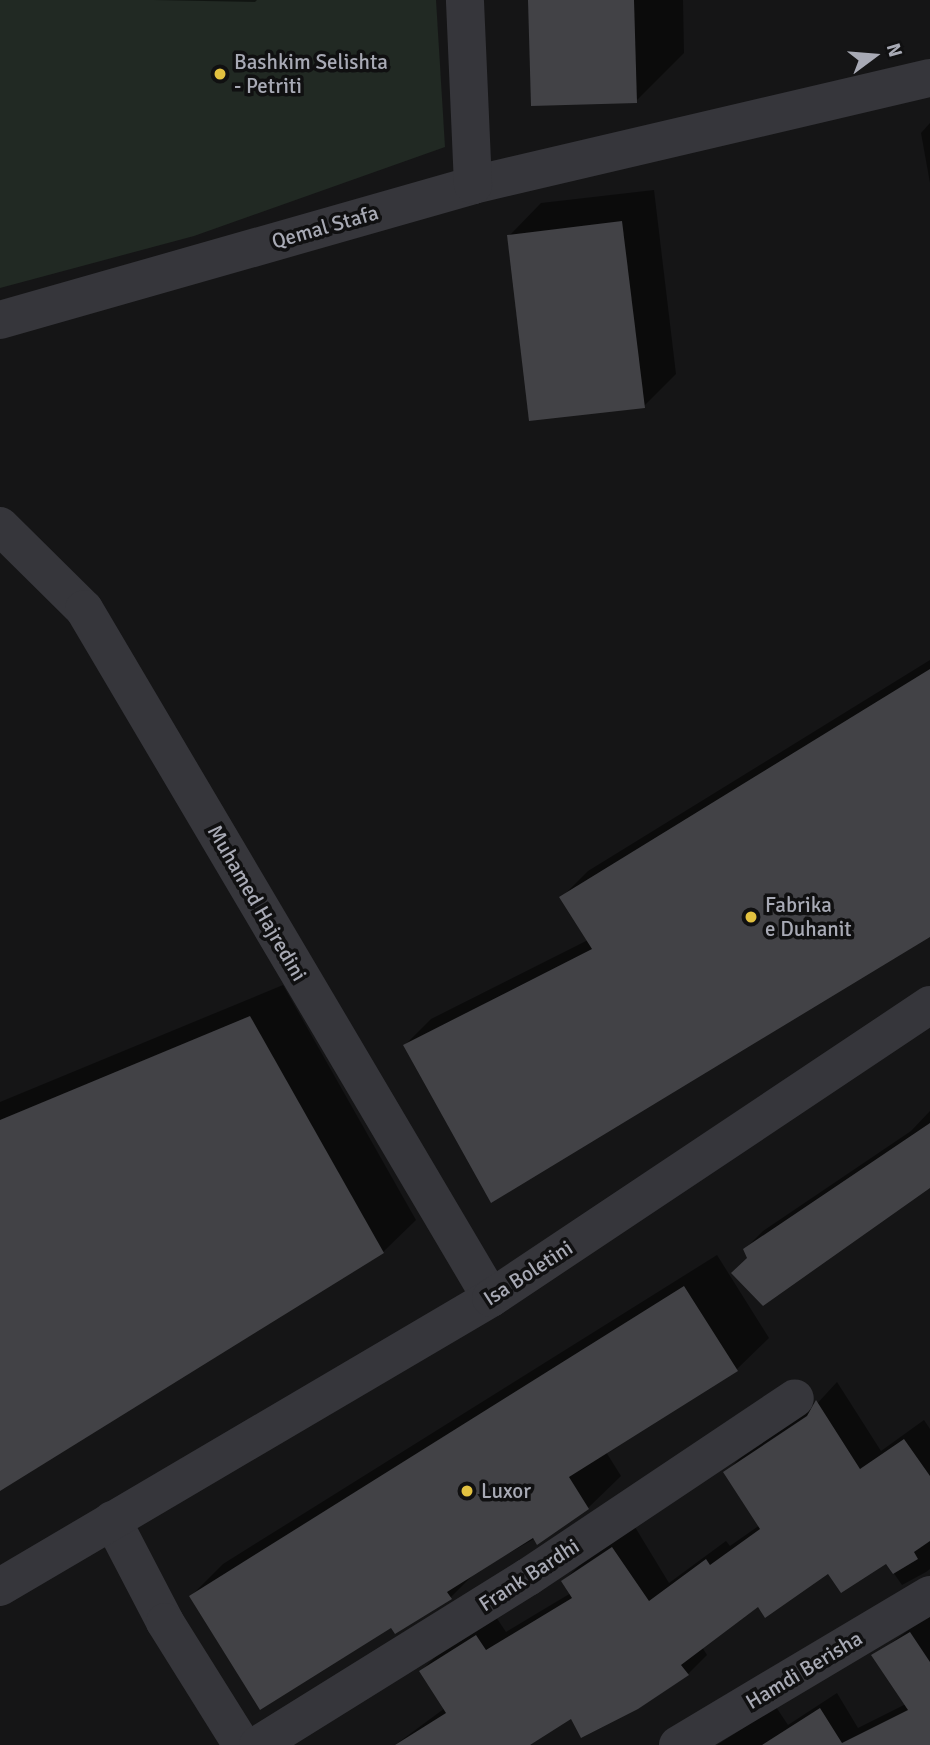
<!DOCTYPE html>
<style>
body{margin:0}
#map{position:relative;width:930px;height:1745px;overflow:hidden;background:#151516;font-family:Signika,sans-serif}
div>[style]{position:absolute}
.green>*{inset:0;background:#212923}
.shadow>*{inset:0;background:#0007}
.building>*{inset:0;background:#424246}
.minor>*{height:38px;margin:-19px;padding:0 19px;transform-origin:19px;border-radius:19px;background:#36363b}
.dots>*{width:19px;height:19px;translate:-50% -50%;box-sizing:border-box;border:4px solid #101011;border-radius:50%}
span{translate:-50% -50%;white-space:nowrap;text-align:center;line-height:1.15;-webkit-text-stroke:7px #101011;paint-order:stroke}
.poi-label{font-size:21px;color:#a8aab5}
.left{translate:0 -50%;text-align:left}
.street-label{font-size:21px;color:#a8aab5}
.north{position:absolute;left:839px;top:21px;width:70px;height:70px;-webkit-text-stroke:5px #101011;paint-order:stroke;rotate:74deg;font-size:19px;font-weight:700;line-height:28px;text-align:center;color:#a8aab5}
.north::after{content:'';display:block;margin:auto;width:24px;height:32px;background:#a8aab5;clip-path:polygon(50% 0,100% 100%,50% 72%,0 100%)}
</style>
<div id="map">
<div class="green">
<i style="clip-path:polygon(0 0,436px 0,445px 147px,194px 236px,0 288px)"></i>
</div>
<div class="shadow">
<i style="clip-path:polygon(153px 0,257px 0,255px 2px)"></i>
<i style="clip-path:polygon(530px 0,683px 0,684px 53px,636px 101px)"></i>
<i style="clip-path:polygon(930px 123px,930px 183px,921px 133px)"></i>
<i style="clip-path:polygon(654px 190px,676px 374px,644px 406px,509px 236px,541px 203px)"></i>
<i style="clip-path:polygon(930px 660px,930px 935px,405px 1045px,431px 1019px,588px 940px,562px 897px,588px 871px)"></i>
<i style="clip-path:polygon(283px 985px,416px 1220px,383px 1252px,0 1488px,0 1102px)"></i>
<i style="clip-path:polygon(930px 1111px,930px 1186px,748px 1258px,745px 1249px,763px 1231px,911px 1131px)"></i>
<i style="clip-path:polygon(717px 1255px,769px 1338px,736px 1370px,606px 1452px,621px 1476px,588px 1508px,476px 1572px,451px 1597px,391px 1625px,191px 1596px,223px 1564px)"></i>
<i style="clip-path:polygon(837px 1382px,881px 1451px,924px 1420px,930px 1429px,930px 1569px,926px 1572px,902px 1585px,886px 1562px,829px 1571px,759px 1605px,702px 1647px,707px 1655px,688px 1674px,571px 1717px,527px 1745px,395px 1745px,445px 1708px,421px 1671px,440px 1652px,496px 1617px,506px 1632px,571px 1593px,563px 1581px,583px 1562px,635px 1527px,669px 1583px,726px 1541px,730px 1546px,760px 1525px,725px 1473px,745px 1453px,814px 1407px)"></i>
<i style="clip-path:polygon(930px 1614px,930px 1745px,717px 1745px,776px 1707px,788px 1725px,837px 1693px,858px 1728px,906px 1704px,874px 1656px)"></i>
</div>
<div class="building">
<i style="clip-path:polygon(528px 0,634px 0,637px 103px,531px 106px)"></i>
<i style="clip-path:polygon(622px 221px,645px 408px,529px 421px,507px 235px)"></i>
<i style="clip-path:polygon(930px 669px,930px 937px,491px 1203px,403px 1045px,592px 949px,559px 897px)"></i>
<i style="clip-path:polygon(250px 1016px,384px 1253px,0 1491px,0 1120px)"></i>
<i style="clip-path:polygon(930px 1123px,930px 1188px,763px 1306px,731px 1273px,747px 1258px,743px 1249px)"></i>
<i style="clip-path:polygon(684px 1286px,738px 1371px,569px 1477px,589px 1509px,537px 1545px,533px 1538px,447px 1592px,452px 1599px,395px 1634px,391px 1628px,260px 1710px,189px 1596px)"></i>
<i style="clip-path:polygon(816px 1400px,860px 1469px,904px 1439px,930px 1476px,930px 1541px,914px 1552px,918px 1559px,893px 1574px,886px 1564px,841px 1593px,828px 1574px,765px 1618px,758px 1607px,681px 1665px,689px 1675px,638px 1709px,581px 1738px,571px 1719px,530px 1745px,395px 1745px,446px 1713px,419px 1671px,476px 1635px,486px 1650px,572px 1598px,561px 1581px,612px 1547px,649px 1601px,706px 1559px,710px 1565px,760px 1529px,723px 1472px,807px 1416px)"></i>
<i style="clip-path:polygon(910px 1632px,930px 1662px,930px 1745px,762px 1745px,820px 1708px,842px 1743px,908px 1710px,871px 1655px)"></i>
</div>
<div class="minor">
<i style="left:473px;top:185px;width:469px;rotate:-13.2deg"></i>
<i style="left:0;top:320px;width:492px;rotate:-15.9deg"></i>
<i style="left:473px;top:185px;width:185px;rotate:-92.5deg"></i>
<i style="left:0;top:526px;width:118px;rotate:44.7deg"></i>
<i style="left:84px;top:609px;width:800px;rotate:59.43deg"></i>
<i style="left:112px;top:1520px;width:115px;rotate:62.5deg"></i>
<i style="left:165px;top:1622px;width:145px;rotate:58deg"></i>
<i style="left:0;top:1587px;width:570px;rotate:-30.48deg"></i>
<i style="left:491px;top:1298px;width:528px;rotate:-33.72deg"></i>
<i style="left:258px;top:1745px;width:318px;rotate:-31.9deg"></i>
<i style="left:528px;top:1577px;width:321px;rotate:-33.8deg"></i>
<i style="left:678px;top:1745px;width:293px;rotate:-30.8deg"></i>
</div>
<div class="dots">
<i style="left:220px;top:74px;background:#e2c140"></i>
<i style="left:751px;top:917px;background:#e2c140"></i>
<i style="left:467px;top:1491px;background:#e2c140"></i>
</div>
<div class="poi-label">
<span class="left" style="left:234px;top:74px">Bashkim Selishta<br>- Petriti</span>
<span class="left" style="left:765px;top:917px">Fabrika<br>e Duhanit</span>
<span class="left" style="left:481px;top:1491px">Luxor</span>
</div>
<div class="street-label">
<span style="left:325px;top:227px;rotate:-16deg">Qemal Stafa</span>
<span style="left:257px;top:903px;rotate:60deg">Muhamed Hajredini</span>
<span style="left:528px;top:1273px;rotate:-33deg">Isa Boletini</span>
<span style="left:529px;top:1575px;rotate:-33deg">Frank Bardhi</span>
<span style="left:804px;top:1670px;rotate:-31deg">Hamdi Berisha</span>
</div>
<div class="north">N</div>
</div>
